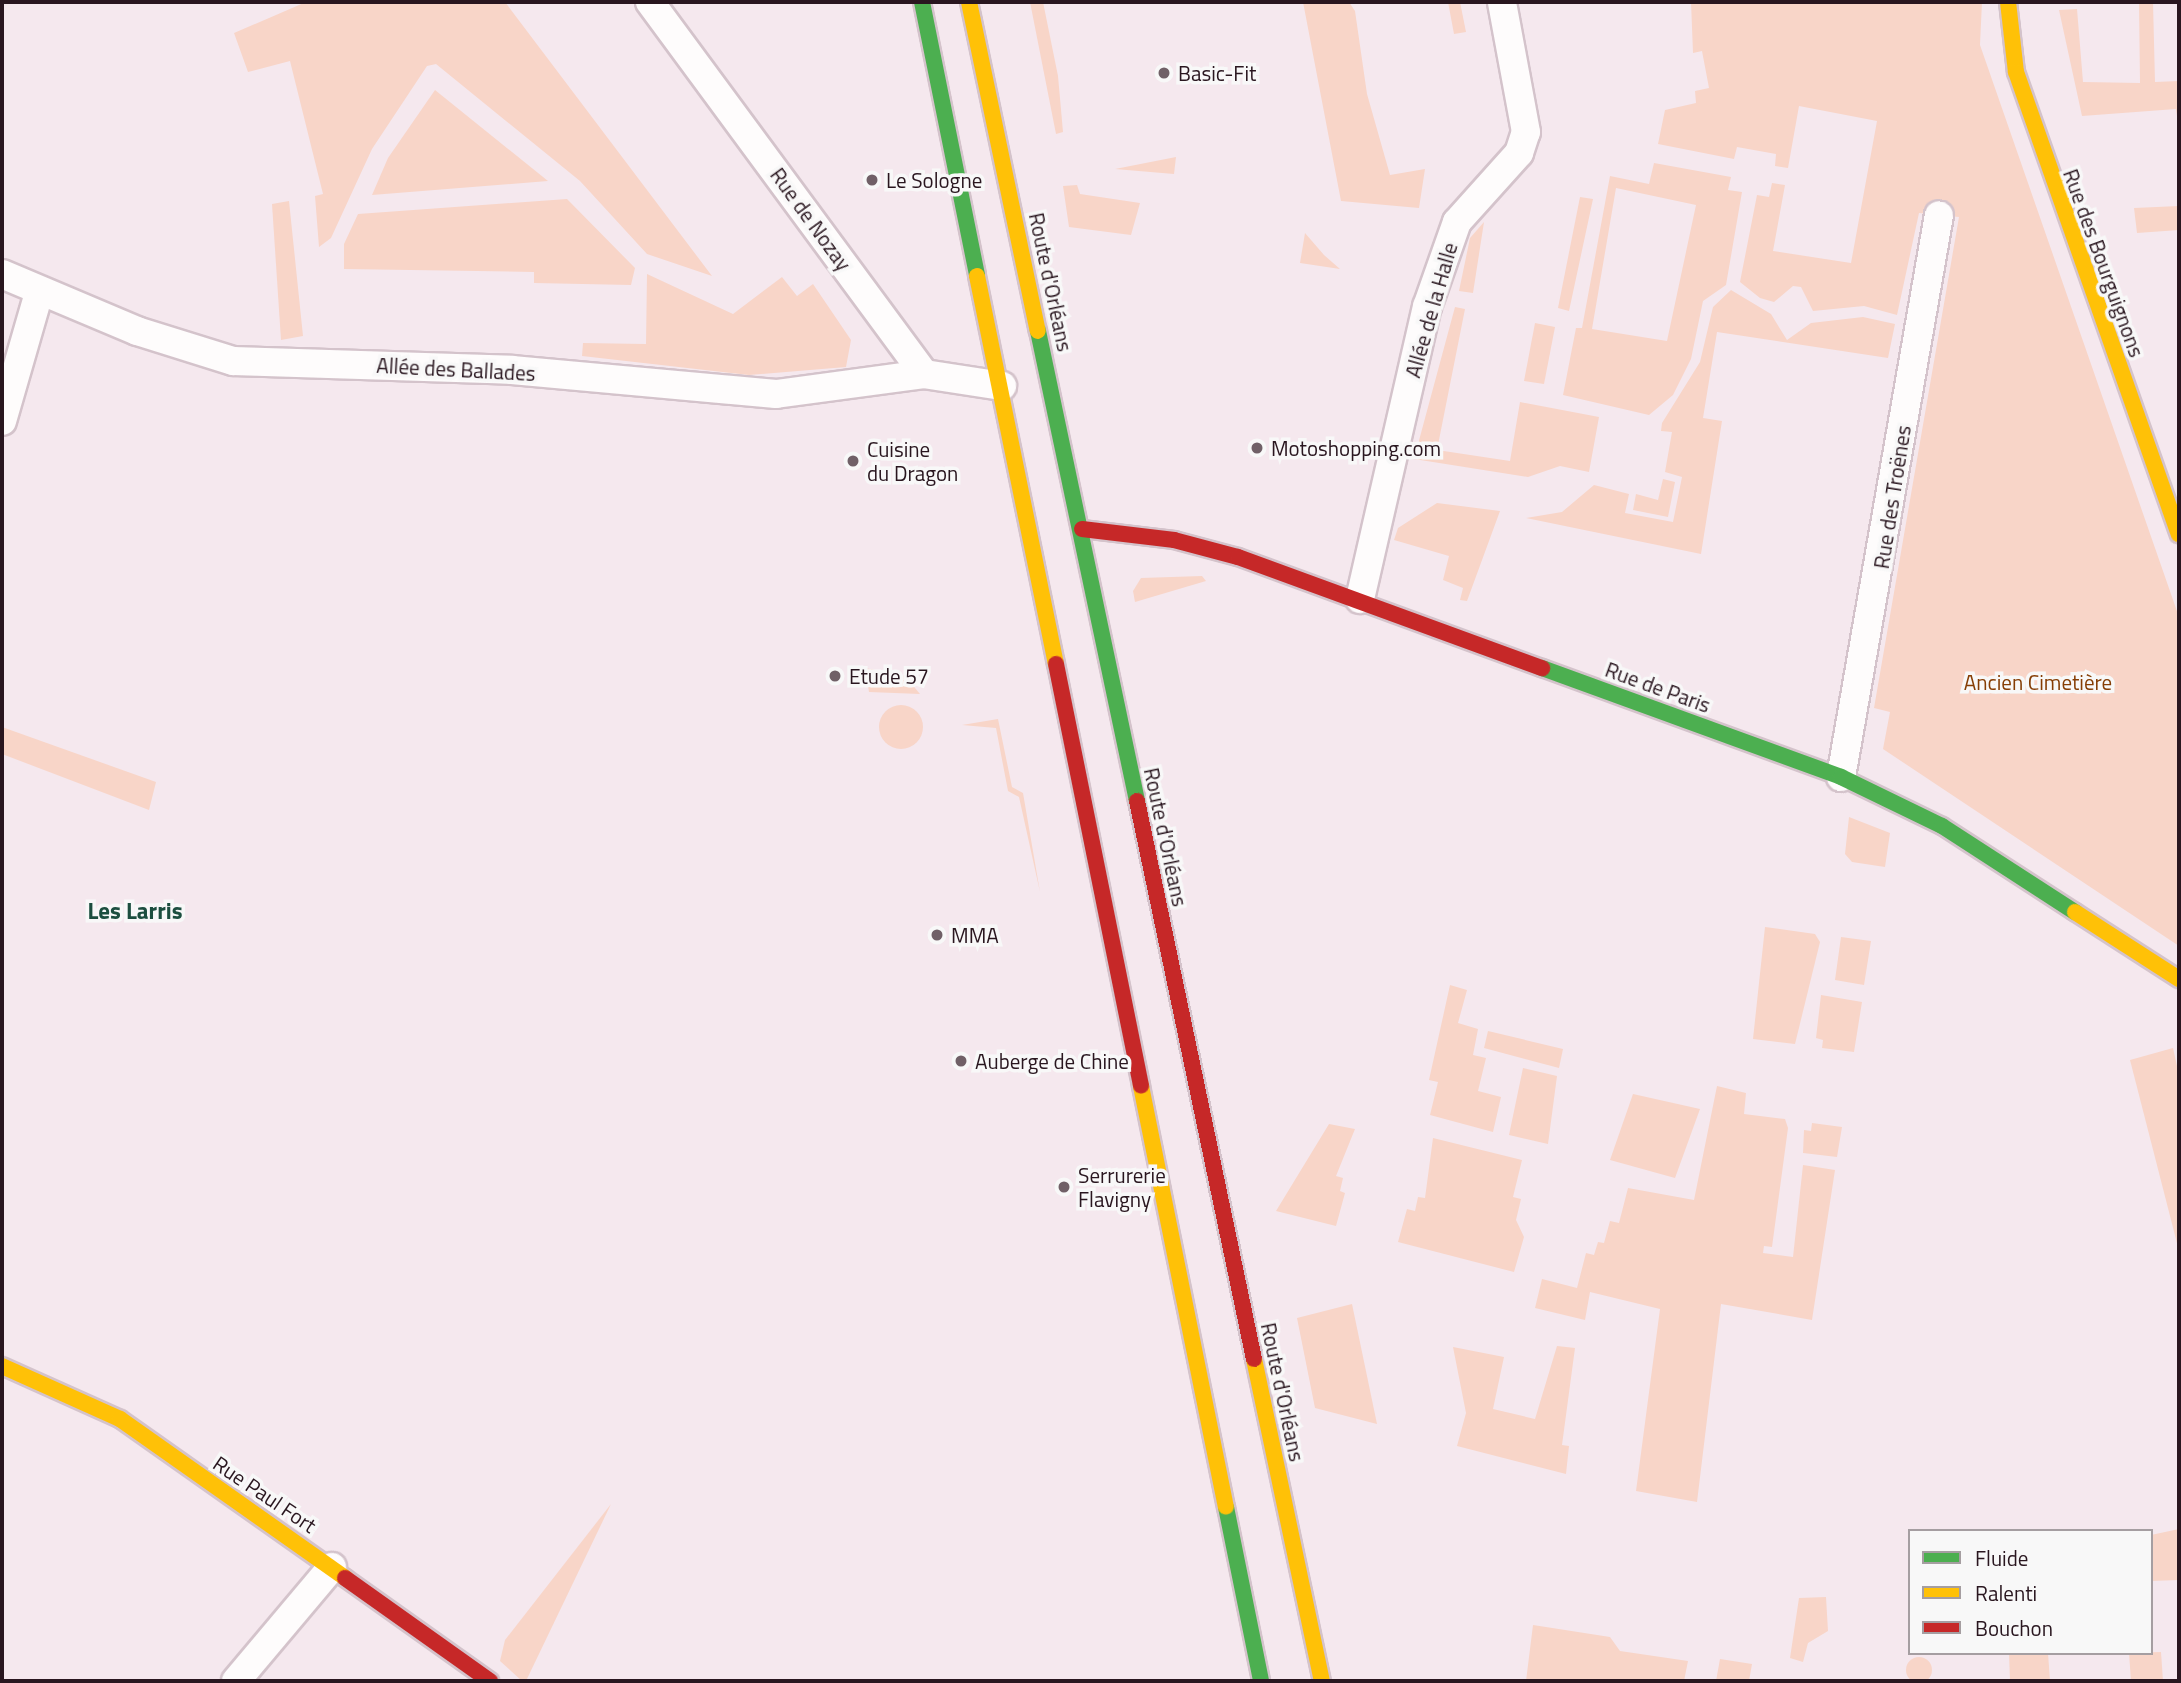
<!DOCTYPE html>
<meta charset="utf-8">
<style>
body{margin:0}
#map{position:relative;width:2181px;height:1683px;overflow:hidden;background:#f5e8ee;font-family:"Titillium Web",sans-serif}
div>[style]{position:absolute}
.green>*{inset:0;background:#f8d5c8}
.round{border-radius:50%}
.roads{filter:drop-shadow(2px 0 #d4c3cb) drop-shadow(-2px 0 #d4c3cb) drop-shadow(0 2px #d4c3cb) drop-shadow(0 -2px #d4c3cb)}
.street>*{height:28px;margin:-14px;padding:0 14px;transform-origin:14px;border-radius:14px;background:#fefcfc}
.fast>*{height:16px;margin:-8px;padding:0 8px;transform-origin:8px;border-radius:8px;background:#4caf50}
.slow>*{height:16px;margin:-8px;padding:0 8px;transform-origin:8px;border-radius:8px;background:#ffc107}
.jam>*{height:16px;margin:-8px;padding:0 8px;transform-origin:8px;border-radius:8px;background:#c62828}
.dots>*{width:19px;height:19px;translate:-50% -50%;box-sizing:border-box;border:4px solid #f8f8f8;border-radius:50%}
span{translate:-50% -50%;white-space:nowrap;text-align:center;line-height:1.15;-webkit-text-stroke:7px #f8f8f8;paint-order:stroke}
.poi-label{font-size:21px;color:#29161f}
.left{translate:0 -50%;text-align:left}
.street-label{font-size:21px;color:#29161f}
.park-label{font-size:21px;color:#853d04}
.neighbourhood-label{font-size:23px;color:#1c4e3f;font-weight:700}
.frame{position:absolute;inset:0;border:4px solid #29161f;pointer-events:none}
.legend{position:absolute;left:1908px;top:1529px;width:245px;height:126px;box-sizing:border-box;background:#f8f8f8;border:2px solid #a59ea1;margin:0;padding:9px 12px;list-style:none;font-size:21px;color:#29161f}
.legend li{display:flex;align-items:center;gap:14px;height:35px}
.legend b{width:35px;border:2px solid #a59ea1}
</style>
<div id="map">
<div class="green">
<i style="clip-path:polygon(306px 2px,505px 2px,712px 276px,647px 254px,580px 181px,436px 64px,427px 66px,372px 149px,331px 238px,319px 247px,315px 196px,323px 194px,290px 61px,248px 72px,234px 33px)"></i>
<i style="clip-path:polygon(1030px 2px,1043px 2px,1058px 76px,1063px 132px,1056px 134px)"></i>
<i style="clip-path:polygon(1303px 2px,1349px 2px,1355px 11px,1367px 94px,1390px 175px,1425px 169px,1419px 208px,1341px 201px)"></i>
<i style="clip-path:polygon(1448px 2px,1460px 2px,1466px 32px,1454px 34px)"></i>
<i style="clip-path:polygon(1691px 2px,1982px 2px,1980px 45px,2179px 617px,2179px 946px,1883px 749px,1890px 712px,1874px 708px,1959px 217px,1919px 213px,1897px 315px,1864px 306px,1813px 311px,1801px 287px,1793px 286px,1774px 302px,1760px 298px,1740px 282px,1757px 195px,1769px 197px,1772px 183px,1785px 185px,1773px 251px,1851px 263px,1877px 121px,1799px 106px,1788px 168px,1775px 166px,1776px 154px,1737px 147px,1734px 159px,1658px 144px,1665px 110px,1696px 103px,1695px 91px,1709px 88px,1702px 51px,1693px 53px)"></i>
<i style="clip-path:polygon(2139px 2px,2153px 2px,2155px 82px,2179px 81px,2179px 130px,2176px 109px,2082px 116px,2059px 10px,2077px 9px,2083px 82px,2140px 83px)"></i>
<i style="clip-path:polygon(435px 90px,548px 181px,372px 195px,388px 158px)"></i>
<i style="clip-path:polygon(1176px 157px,1174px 174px,1115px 169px)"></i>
<i style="clip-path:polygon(evenodd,1654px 163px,1731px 177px,1728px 190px,1742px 192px,1726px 285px,1703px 301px,1691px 359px,1673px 395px,1649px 415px,1563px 395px,1576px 328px,1582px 328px,1610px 176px,1649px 184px,1654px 163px,1616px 188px,1696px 205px,1667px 341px,1592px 329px,1616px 188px)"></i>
<i style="clip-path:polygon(1077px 185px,1080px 194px,1140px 203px,1131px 235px,1069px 227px,1063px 186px)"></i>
<i style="clip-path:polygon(1580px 197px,1593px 199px,1569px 311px,1558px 308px)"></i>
<i style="clip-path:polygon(567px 199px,635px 268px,631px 285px,534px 283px,534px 272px,344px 269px,344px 244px,358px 214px)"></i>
<i style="clip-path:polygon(289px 201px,303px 336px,281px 340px,272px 204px)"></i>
<i style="clip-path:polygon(2179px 206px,2179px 230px,2137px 233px,2134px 208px)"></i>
<i style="clip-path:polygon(1484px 222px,1473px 293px,1459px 291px,1470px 238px)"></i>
<i style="clip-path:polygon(1305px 233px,1324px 255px,1340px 269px,1300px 263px)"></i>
<i style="clip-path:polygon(647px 274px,733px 314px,782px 277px,797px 296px,813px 284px,851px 340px,846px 367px,749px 375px,582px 356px,583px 343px,646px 344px)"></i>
<i style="clip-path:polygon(1731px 290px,1771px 314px,1787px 340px,1811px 323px,1863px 317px,1895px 324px,1888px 358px,1717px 332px,1703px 418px,1722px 421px,1701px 554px,1526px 518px,1562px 512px,1594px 485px,1629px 494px,1625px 513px,1673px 522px,1682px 477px,1665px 472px,1672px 432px,1661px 431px,1662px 423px,1700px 362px,1713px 307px)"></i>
<i style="clip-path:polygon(1455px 307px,1465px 309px,1437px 450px,1510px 461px,1520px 402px,1599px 417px,1589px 472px,1560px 466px,1528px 477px,1414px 459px)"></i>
<i style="clip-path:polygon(1535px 323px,1555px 327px,1544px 384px,1524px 381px)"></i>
<i style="clip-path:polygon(1663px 479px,1675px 482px,1668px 517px,1633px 510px,1636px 494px,1658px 500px)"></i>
<i style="clip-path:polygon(1437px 503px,1500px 511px,1467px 601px,1460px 600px,1463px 588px,1443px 580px,1449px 556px,1394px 540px,1398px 528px)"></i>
<i style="clip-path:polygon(1202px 576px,1206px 581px,1135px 602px,1133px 591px,1141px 578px)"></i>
<i style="clip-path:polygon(865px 668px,905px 676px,920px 694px,869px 692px)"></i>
<i class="round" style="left:879px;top:705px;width:44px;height:44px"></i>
<i style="clip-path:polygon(998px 719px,1012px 787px,1023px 793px,1040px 892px,1019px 797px,1008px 791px,996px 728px,962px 725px)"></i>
<i style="clip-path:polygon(2px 727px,156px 782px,149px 810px,2px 754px)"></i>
<i style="clip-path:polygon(1849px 817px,1890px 833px,1885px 867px,1852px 862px,1845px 854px)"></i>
<i style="clip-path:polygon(1765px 927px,1815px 934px,1820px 942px,1795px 1044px,1753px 1039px)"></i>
<i style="clip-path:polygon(1841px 937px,1871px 941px,1864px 985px,1835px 980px)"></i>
<i style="clip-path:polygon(1450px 985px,1467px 990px,1458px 1023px,1478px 1029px,1473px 1055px,1486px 1058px,1478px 1091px,1501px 1097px,1493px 1132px,1430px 1115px,1438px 1082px,1429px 1080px)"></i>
<i style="clip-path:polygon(1821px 995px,1862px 1002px,1854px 1052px,1822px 1048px,1823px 1040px,1816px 1038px)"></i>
<i style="clip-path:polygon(1488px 1031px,1563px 1049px,1559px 1068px,1484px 1048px)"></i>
<i style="clip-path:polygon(2173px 1048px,2179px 1075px,2179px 1251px,2130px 1060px)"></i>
<i style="clip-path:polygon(1523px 1068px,1557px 1076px,1548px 1144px,1509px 1135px)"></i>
<i style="clip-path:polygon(1717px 1086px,1746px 1093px,1744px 1114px,1785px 1119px,1788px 1128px,1772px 1247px,1764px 1246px,1763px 1253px,1793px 1257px,1803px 1165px,1835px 1170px,1812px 1320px,1721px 1304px,1697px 1502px,1636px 1491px,1660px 1309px,1590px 1292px,1585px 1320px,1535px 1308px,1542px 1279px,1577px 1288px,1586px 1253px,1594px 1255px,1598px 1242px,1604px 1243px,1610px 1221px,1619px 1223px,1628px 1188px,1694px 1200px)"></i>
<i style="clip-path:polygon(1633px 1094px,1700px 1109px,1675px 1178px,1610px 1160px)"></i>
<i style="clip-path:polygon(1812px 1123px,1842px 1127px,1837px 1157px,1803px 1153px,1804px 1130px,1811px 1131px)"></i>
<i style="clip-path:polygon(1329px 1124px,1355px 1129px,1336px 1176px,1343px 1178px,1340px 1191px,1345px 1193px,1336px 1226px,1276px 1211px)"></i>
<i style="clip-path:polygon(1433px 1138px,1522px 1160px,1513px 1197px,1521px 1199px,1516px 1220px,1524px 1237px,1514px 1272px,1398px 1242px,1407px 1209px,1415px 1211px,1418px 1197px,1425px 1198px)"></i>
<i style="clip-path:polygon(1352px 1304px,1377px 1424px,1315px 1408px,1297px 1318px)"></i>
<i style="clip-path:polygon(1557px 1346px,1575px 1348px,1562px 1445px,1569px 1446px,1566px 1474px,1457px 1446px,1466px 1413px,1453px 1347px,1504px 1357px,1493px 1409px,1535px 1419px)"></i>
<i style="clip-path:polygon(611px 1504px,526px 1681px,522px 1681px,500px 1661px,505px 1640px)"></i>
<i style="clip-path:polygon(2179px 1529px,2179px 1580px,2151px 1581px,2151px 1535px)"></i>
<i style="clip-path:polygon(1826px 1597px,1828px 1631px,1808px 1643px,1803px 1662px,1790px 1658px,1799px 1598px)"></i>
<i style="clip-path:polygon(1533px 1625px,1610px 1637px,1620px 1651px,1688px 1661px,1684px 1681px,1526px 1681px)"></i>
<i style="clip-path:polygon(2161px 1652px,2163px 1681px,2131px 1681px,2129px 1653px)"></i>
<i style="clip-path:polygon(2009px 1653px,2048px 1653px,2050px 1681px,2010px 1681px)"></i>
<i class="round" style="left:1906px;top:1657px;width:26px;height:26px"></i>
<i style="clip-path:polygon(1720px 1659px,1752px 1664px,1749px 1681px,1716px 1681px)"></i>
</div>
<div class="roads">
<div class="street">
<i style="left:650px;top:2px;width:462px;rotate:53.6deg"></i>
<i style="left:924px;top:374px;width:79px;rotate:8.7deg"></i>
<i style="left:2px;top:274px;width:147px;rotate:22.9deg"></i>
<i style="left:137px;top:331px;width:101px;rotate:17.4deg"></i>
<i style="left:233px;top:361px;width:279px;rotate:1.8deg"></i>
<i style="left:512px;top:370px;width:265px;rotate:5.2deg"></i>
<i style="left:776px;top:394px;width:149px;rotate:-7.7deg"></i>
<i style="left:2px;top:421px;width:133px;rotate:-73.9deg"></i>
<i style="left:1360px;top:599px;width:300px;rotate:-77.1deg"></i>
<i style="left:1427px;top:307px;width:90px;rotate:-70.6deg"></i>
<i style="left:1457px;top:222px;width:93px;rotate:-48.1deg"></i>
<i style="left:1519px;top:153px;width:22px;rotate:-72deg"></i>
<i style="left:1526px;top:132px;width:132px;rotate:-100.5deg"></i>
<i style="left:1841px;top:777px;width:570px;rotate:-80.11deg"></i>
<i style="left:236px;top:1681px;width:149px;rotate:-49.9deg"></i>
</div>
<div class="fast">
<i style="left:922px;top:2px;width:279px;rotate:78.6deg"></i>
<i style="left:1038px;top:331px;width:480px;rotate:78.1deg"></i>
<i style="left:1542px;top:668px;width:318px;rotate:20deg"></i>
<i style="left:1841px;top:777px;width:112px;rotate:25.9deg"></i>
<i style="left:1942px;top:826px;width:158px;rotate:32.9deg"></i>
<i style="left:1226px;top:1507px;width:177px;rotate:78.6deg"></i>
</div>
<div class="slow">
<i style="left:969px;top:2px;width:336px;rotate:78.2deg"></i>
<i style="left:2008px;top:2px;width:70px;rotate:83.5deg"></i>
<i style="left:2016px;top:72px;width:490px;rotate:70.6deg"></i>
<i style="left:977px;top:276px;width:396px;rotate:78.5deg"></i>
<i style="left:2075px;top:912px;width:124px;rotate:32.8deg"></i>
<i style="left:1141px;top:1086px;width:429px;rotate:78.6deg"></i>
<i style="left:1254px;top:1359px;width:329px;rotate:78.1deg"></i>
<i style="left:2px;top:1366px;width:129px;rotate:24.2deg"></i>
<i style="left:120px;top:1419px;width:276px;rotate:35.2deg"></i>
</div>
<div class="jam">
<i style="left:1082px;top:529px;width:93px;rotate:6.8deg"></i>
<i style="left:1174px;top:540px;width:66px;rotate:14.9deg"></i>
<i style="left:1238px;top:557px;width:324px;rotate:20.1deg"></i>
<i style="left:1056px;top:664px;width:430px;rotate:78.6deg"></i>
<i style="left:1137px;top:801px;width:570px;rotate:78.16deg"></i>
<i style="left:345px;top:1578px;width:178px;rotate:35.4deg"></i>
</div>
</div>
<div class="dots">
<i style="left:1164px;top:73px;background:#706067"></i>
<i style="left:872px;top:180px;background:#706067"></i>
<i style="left:1257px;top:448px;background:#706067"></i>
<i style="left:853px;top:461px;background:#706067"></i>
<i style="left:835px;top:676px;background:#706067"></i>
<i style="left:937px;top:935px;background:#706067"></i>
<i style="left:961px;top:1061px;background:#706067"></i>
<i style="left:1064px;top:1187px;background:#706067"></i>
</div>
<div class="poi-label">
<span class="left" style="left:1178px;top:73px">Basic-Fit</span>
<span class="left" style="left:886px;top:180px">Le Sologne</span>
<span class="left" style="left:1271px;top:448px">Motoshopping.com</span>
<span class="left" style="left:867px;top:461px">Cuisine<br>du Dragon</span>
<span class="left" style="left:849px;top:676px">Etude 57</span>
<span class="left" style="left:951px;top:935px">MMA</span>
<span class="left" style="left:975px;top:1061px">Auberge de Chine</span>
<span class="left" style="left:1078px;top:1187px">Serrurerie<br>Flavigny</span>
</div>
<div class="street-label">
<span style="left:811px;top:219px;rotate:54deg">Rue de Nozay</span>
<span style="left:2104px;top:263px;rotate:70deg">Rue des Bourguignons</span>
<span style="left:1051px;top:282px;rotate:78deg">Route d'Orléans</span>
<span style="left:1431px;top:310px;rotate:-74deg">Allée de la Halle</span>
<span style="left:456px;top:369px;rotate:3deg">Allée des Ballades</span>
<span style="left:1892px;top:497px;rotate:-81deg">Rue des Troënes</span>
<span style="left:1658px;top:687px;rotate:20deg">Rue de Paris</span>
<span style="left:1166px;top:837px;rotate:78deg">Route d'Orléans</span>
<span style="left:1283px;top:1392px;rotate:78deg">Route d'Orléans</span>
<span style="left:265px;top:1494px;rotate:34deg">Rue Paul Fort</span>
</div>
<div class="park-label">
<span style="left:2038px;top:682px">Ancien Cimetière</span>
</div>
<div class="neighbourhood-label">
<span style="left:135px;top:911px">Les Larris</span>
</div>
<div class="frame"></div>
<ul class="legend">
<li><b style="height:9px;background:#4caf50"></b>Fluide</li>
<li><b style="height:9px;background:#ffc107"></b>Ralenti</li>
<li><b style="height:9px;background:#c62828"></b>Bouchon</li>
</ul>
</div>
